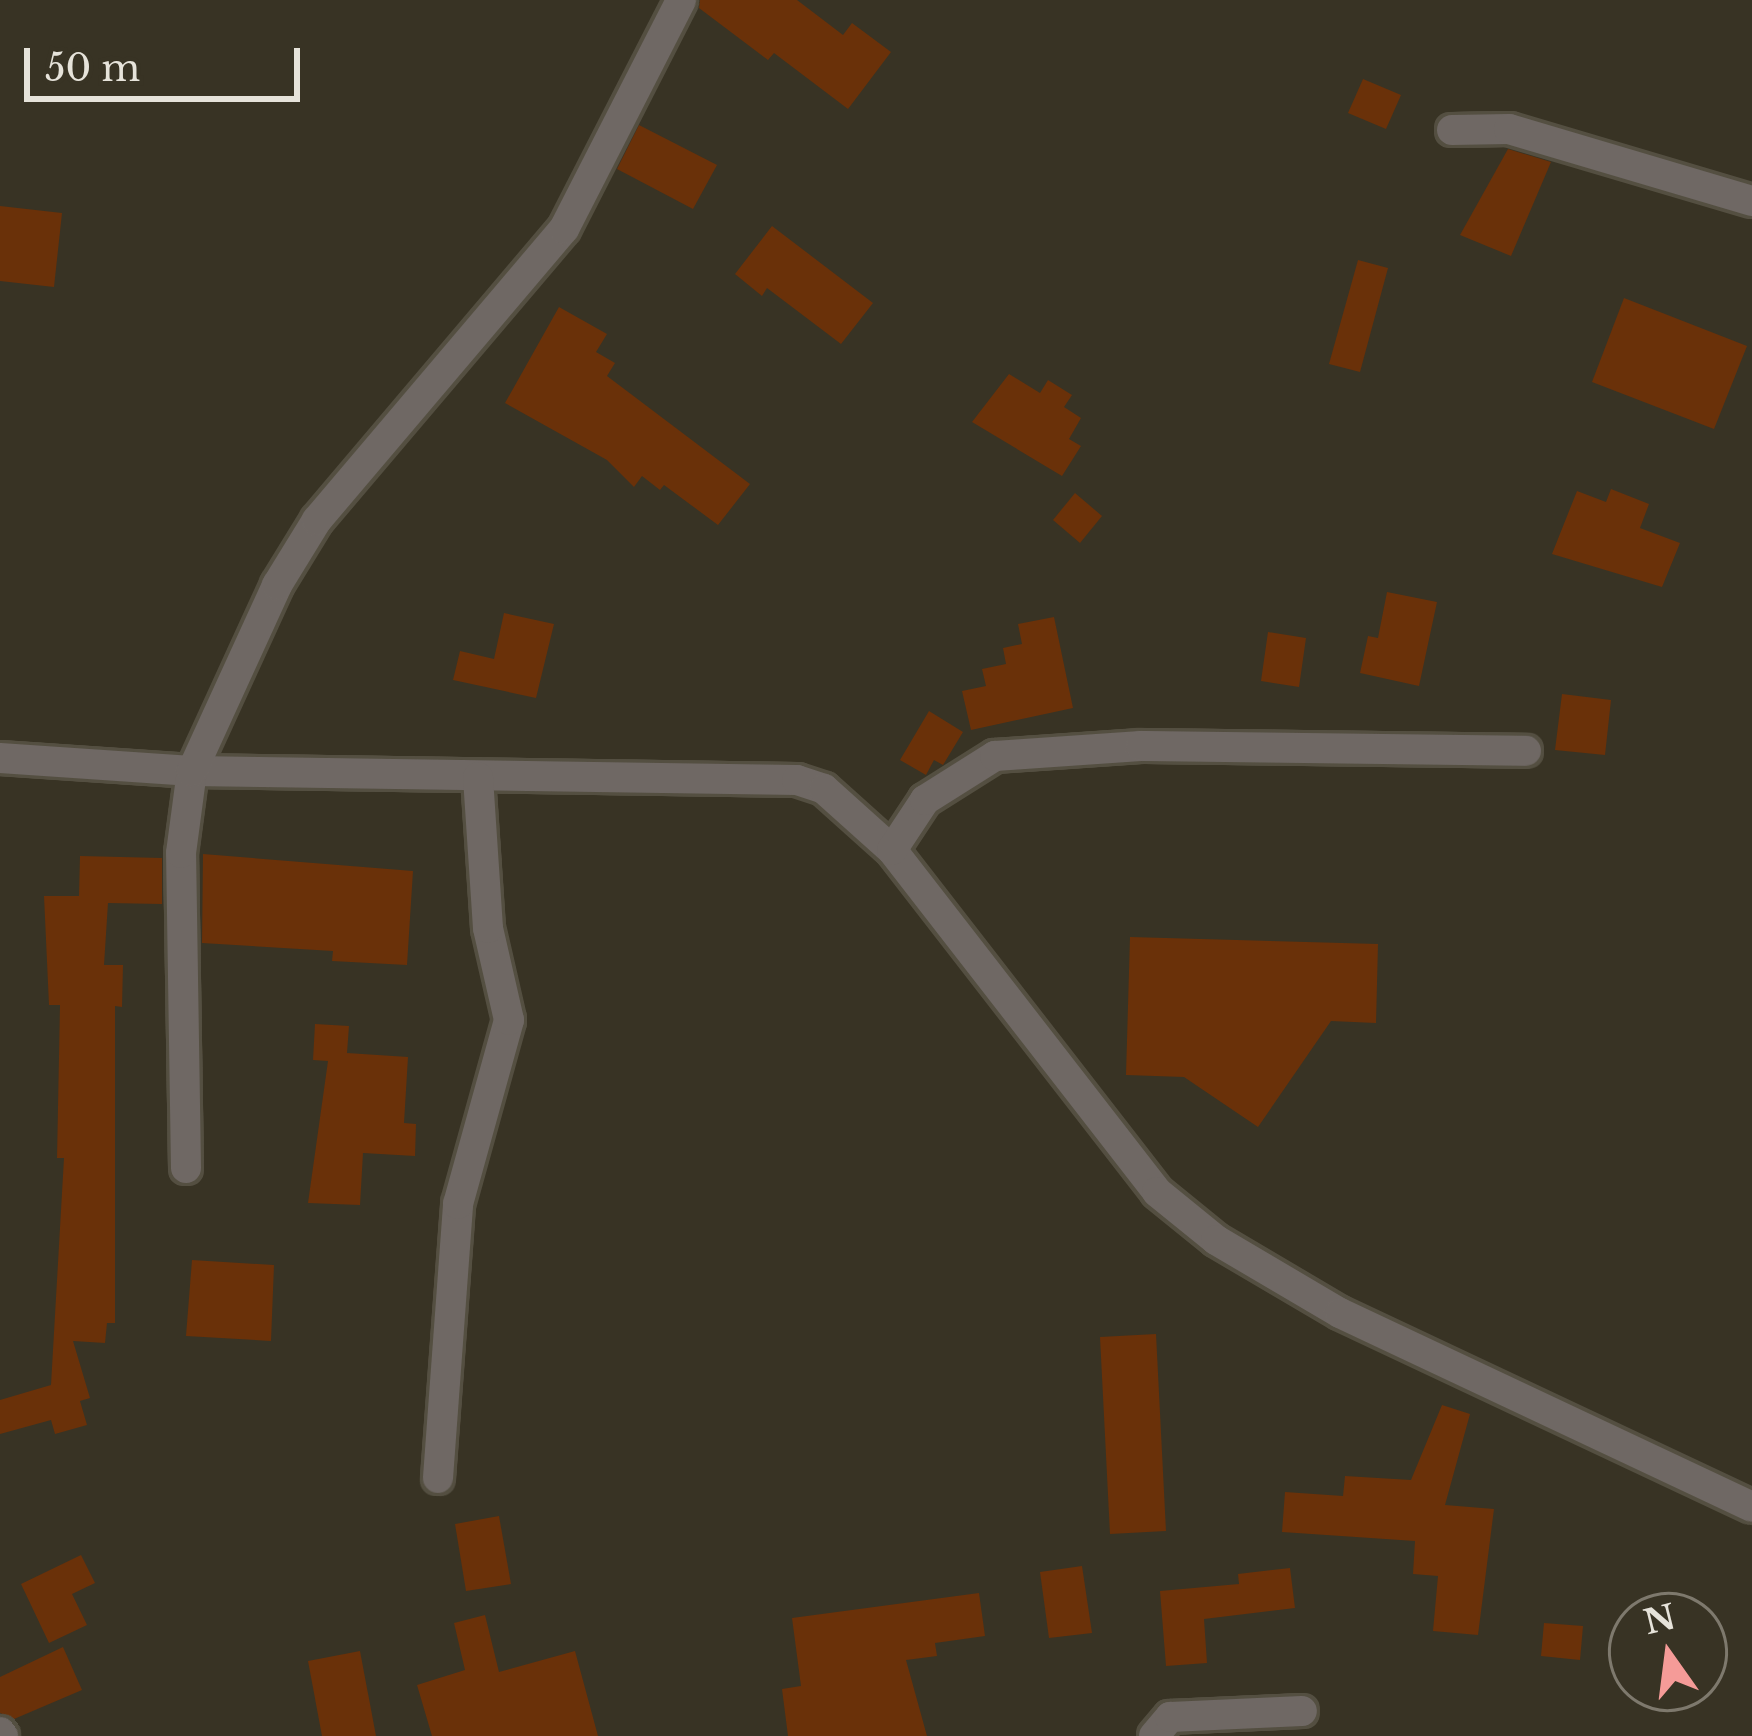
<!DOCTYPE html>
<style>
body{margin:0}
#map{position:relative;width:1752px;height:1736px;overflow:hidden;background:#383324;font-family:"Libre Baskerville",serif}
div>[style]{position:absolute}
.building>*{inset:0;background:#6a3109}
.roads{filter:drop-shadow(3px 0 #544f41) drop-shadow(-3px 0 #544f41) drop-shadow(0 3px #544f41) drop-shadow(0 -3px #544f41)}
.minor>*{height:30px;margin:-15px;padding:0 15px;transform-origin:15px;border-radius:15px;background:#6f6864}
span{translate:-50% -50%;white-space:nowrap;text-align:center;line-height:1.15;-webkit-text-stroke:9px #383324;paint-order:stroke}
.north{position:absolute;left:1608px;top:1592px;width:120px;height:120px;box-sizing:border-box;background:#383324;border:3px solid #7e796d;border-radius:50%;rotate:346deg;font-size:33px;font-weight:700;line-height:48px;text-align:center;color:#e6e3da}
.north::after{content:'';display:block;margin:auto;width:42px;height:54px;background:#f59b98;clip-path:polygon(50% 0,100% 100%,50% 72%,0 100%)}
.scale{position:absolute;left:24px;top:48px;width:276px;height:54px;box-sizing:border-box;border:6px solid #e6e3da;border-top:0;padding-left:15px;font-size:36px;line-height:42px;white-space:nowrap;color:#e6e3da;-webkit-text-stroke:9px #383324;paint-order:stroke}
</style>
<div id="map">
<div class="building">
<i style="clip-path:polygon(700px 0,797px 0,843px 35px,852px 23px,891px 52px,848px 109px,774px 53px,768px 60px,699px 8px)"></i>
<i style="clip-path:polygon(1363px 79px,1401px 95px,1386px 129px,1348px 113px)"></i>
<i style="clip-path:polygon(639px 125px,717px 165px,693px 209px,617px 169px)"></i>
<i style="clip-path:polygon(1508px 149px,1551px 162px,1511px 256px,1460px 235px)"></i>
<i style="clip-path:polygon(0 206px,62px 213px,54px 287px,0 281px)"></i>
<i style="clip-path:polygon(772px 226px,873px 303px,841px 344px,767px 288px,762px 296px,735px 274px)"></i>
<i style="clip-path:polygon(1358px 260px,1388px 268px,1360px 372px,1329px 364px)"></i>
<i style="clip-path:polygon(1624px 298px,1747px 346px,1714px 429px,1592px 382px)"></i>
<i style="clip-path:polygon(559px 307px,607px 334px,596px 352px,615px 363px,607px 376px,750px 484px,718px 525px,664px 485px,660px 490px,642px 476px,634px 487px,607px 460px,505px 403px)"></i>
<i style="clip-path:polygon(1009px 374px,1040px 393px,1048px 380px,1072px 395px,1064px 407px,1081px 418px,1069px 439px,1081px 446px,1062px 476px,972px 422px)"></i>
<i style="clip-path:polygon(1611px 489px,1649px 504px,1640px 528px,1680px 543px,1662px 587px,1552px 554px,1577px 491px,1606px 502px)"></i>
<i style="clip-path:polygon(1075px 493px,1102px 516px,1080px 543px,1053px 520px)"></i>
<i style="clip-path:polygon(1387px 592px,1437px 602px,1419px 686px,1360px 673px,1368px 636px,1378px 638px)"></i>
<i style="clip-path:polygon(504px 613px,554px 624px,536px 698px,453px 680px,460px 651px,494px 659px)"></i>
<i style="clip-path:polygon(1054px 617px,1073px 708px,971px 730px,962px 691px,986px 686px,982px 669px,1006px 664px,1003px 648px,1022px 644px,1018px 624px)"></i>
<i style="clip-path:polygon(1268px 632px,1306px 638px,1299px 687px,1261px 681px)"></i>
<i style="clip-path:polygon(1562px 694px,1611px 700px,1605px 755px,1555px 750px)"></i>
<i style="clip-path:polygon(929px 711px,963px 732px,943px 765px,934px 760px,926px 775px,900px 760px)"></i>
<i style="clip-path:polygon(203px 854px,413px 871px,407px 965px,332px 961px,333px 951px,202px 943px)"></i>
<i style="clip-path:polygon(80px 856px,162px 858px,162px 904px,108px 903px,104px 965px,123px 965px,122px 1007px,115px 1006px,115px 1323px,107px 1323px,105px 1343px,73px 1341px,90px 1398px,80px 1401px,87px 1425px,55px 1434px,51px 1420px,0 1434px,0 1400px,51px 1385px,64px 1158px,57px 1158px,60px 1005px,49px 1005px,44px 896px,79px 896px)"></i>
<i style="clip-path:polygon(1130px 937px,1378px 944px,1376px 1023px,1331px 1021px,1258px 1127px,1184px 1077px,1126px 1075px)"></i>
<i style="clip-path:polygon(315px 1024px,349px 1026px,347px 1053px,408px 1057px,404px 1123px,416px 1124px,415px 1156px,363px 1153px,360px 1205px,308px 1203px,328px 1061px,313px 1060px)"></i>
<i style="clip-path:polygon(192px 1260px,274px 1265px,271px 1341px,186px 1336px)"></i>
<i style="clip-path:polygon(1156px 1334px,1166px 1531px,1110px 1534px,1100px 1337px)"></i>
<i style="clip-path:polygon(1442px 1405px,1470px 1414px,1445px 1505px,1494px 1509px,1478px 1635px,1433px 1631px,1438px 1576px,1413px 1574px,1415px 1541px,1282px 1532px,1285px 1492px,1343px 1496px,1345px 1476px,1411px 1480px)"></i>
<i style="clip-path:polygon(499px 1516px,511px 1584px,466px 1591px,455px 1524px)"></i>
<i style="clip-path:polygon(81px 1555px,95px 1583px,72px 1594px,87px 1625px,49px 1643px,21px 1584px)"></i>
<i style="clip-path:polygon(1082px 1566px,1092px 1633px,1049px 1638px,1040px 1572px)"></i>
<i style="clip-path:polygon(1290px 1568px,1295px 1608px,1204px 1619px,1207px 1663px,1166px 1666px,1160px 1591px,1239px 1584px,1238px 1574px)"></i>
<i style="clip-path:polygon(979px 1593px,985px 1636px,935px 1643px,937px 1656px,906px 1660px,927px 1736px,788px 1736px,782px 1689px,801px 1686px,792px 1618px)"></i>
<i style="clip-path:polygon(485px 1615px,499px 1672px,575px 1651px,598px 1736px,432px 1736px,417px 1685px,465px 1670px,454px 1623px)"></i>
<i style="clip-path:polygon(1544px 1623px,1583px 1626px,1580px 1660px,1541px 1656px)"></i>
<i style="clip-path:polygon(63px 1647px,82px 1690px,14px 1719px,0 1713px,0 1677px)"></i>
<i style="clip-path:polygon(360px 1651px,376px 1736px,322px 1736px,308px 1661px)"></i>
</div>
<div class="roads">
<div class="minor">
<i style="left:1452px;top:130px;width:57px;rotate:-1deg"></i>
<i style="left:1509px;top:129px;width:253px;rotate:16.5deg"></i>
<i style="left:0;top:758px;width:192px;rotate:3.9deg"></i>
<i style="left:192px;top:771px;width:605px;rotate:0.85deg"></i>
<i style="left:797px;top:780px;width:28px;rotate:18deg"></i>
<i style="left:824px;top:789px;width:91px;rotate:41.9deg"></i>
<i style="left:892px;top:850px;width:433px;rotate:52.2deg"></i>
<i style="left:1157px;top:1192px;width:76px;rotate:39.1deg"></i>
<i style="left:1216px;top:1240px;width:144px;rotate:30.5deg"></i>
<i style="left:1340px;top:1313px;width:455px;rotate:25.2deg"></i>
<i style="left:892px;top:850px;width:60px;rotate:-56.6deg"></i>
<i style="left:925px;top:800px;width:83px;rotate:-32.2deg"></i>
<i style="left:995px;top:756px;width:146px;rotate:-3.9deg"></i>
<i style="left:1141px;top:746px;width:385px;rotate:0.7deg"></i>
<i style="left:186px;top:1168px;width:315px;rotate:-90.9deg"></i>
<i style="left:181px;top:853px;width:83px;rotate:-82.4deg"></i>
<i style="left:192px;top:771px;width:205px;rotate:-65.4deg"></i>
<i style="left:277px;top:585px;width:76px;rotate:-58.4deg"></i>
<i style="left:317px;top:520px;width:382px;rotate:-49.7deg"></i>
<i style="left:564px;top:229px;width:257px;rotate:-62.9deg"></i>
<i style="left:438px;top:1478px;width:275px;rotate:-85.8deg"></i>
<i style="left:458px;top:1204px;width:191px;rotate:-74.5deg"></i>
<i style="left:509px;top:1020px;width:94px;rotate:-102.9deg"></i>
<i style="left:488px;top:928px;width:151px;rotate:-93.8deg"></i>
<i style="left:0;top:1732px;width:5px;rotate:53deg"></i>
<i style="left:1154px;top:1736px;width:25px;rotate:-50deg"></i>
<i style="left:1170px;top:1717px;width:132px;rotate:-2.6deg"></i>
</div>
</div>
<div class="north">N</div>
<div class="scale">50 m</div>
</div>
